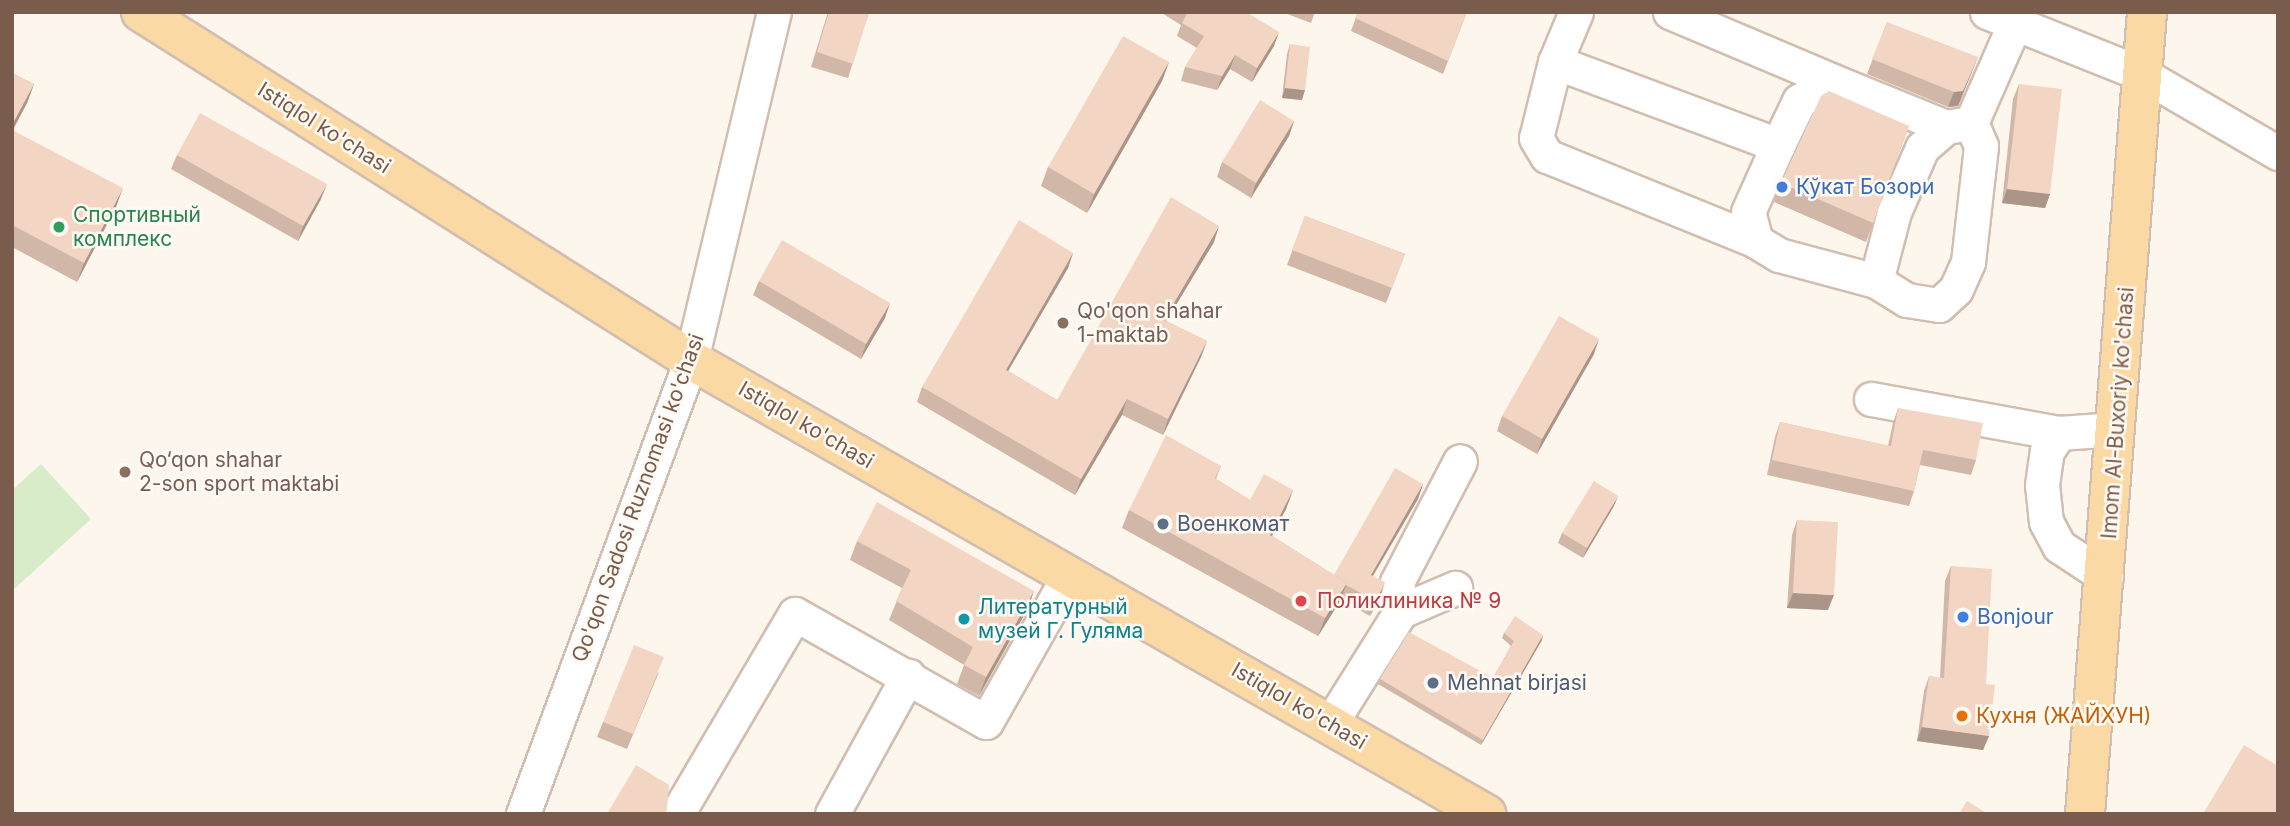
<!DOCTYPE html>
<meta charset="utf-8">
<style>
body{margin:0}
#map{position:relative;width:2290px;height:826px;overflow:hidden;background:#fdf6ec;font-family:Inter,sans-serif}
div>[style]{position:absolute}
.green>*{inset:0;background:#d8ecc9}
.roads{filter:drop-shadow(2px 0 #d1beb0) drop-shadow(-2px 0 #d1beb0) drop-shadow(0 2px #d1beb0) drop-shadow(0 -2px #d1beb0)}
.minor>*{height:33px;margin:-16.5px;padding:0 16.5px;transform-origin:16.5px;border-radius:16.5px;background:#fff}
.major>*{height:38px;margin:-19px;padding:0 19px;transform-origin:19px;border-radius:19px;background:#fbd9a5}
.wall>*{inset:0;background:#d1b7a8}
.shaded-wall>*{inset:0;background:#aa9588}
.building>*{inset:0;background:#f3d5c3}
.dots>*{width:19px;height:19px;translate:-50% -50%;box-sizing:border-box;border:4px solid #fffaf3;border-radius:50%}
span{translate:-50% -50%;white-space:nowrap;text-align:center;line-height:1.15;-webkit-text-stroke:5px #fffaf3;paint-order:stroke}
.street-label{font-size:21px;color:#7a5c4d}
.shop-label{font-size:21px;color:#366cbe}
.left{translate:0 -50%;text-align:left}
.leisure-label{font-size:21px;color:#27864d}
.education-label{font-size:21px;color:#785e54}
.service-label{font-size:21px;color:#4e5e75}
.health-label{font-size:21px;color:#be3a42}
.culture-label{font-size:21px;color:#0d838f}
.food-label{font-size:21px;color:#c56008}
.frame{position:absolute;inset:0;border:14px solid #7a5c4d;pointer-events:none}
</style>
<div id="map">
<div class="green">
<i style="clip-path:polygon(41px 464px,91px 519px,12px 591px,12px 490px)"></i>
</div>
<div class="roads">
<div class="minor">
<i style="left:1576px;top:12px;width:54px;rotate:112.8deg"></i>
<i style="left:1555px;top:62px;width:238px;rotate:20.4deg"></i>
<i style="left:1670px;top:12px;width:177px;rotate:22.9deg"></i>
<i style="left:1987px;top:12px;width:167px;rotate:21.8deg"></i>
<i style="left:2142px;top:74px;width:157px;rotate:30.2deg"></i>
<i style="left:1555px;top:62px;width:78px;rotate:104deg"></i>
<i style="left:1536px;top:138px;width:21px;rotate:59deg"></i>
<i style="left:1547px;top:156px;width:226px;rotate:22.1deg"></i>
<i style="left:1971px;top:123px;width:25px;rotate:171deg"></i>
<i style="left:1946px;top:127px;width:32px;rotate:139deg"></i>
<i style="left:1922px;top:148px;width:70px;rotate:113.6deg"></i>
<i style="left:1894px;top:212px;width:71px;rotate:104.6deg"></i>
<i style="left:1876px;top:281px;width:36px;rotate:32deg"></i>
<i style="left:1907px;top:300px;width:32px;rotate:9deg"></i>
<i style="left:1939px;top:305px;width:23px;rotate:-43deg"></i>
<i style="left:1956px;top:289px;width:30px;rotate:-66deg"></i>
<i style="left:1968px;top:262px;width:117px;rotate:-83.6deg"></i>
<i style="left:1981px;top:146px;width:25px;rotate:-113deg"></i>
<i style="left:1971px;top:123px;width:109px;rotate:-66.3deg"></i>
<i style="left:1876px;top:281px;width:100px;rotate:-165deg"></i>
<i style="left:1779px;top:255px;width:27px;rotate:-149deg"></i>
<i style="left:1756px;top:241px;width:30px;rotate:-105deg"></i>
<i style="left:1748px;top:212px;width:73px;rotate:-65.9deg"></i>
<i style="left:1778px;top:145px;width:49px;rotate:-64.5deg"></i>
<i style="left:1799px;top:101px;width:39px;rotate:-30deg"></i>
<i style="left:1833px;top:81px;width:122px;rotate:22.2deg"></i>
<i style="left:1871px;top:399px;width:191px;rotate:10.3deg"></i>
<i style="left:2106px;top:577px;width:56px;rotate:-146.6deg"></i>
<i style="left:2059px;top:546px;width:27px;rotate:-118deg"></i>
<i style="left:2046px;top:522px;width:37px;rotate:-96deg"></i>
<i style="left:2042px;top:485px;width:34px;rotate:-82deg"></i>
<i style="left:2047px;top:451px;width:22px;rotate:-56deg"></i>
<i style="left:2059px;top:433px;width:57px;rotate:-4deg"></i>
<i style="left:1401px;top:611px;width:29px;rotate:-98deg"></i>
<i style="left:1397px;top:582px;width:136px;rotate:-62.5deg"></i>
<i style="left:1330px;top:724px;width:133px;rotate:-57.9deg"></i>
<i style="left:1401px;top:611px;width:59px;rotate:-23.1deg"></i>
<i style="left:523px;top:814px;width:484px;rotate:-69.7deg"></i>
<i style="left:691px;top:360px;width:358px;rotate:-76.6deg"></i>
<i style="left:677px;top:814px;width:232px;rotate:-59.5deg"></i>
<i style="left:795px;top:614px;width:219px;rotate:29.5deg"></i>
<i style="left:986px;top:722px;width:169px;rotate:-60.5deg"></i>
<i style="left:832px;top:814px;width:158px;rotate:-61.2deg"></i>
</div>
<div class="major">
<i style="left:141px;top:12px;width:651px;rotate:32.32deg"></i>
<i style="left:691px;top:360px;width:916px;rotate:29.73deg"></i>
<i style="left:2085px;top:814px;width:804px;rotate:-85.58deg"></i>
</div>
</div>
<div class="wall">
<i style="clip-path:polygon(828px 12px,869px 12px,848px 78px,811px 67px)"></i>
<i style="clip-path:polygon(1160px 12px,1246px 12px,1274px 46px,1252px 82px,1230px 69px,1217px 90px,1181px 81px,1185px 67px,1197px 48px,1177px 36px,1181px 25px)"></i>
<i style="clip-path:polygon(1282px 12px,1315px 12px,1311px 23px)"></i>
<i style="clip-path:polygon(1358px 12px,1431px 14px,1467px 12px,1443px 74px,1351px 31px)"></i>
<i style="clip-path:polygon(1887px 22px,1972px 72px,1958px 106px,1948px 107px,1867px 74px)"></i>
<i style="clip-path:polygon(1290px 44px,1302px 100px,1282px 98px,1287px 54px)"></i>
<i style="clip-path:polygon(1169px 62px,1162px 81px,1087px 213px,1041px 186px,1048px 167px)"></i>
<i style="clip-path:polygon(12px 73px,34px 84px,27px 103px,13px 130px,116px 207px,77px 282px,12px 247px)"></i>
<i style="clip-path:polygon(2019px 84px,2050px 194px,2045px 208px,2002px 203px,2013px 99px)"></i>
<i style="clip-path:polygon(1294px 121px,1289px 136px,1251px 198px,1217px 177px,1222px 162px)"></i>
<i style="clip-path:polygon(1909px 126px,1866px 242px,1774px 202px,1781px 183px)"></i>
<i style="clip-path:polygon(177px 155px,321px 199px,298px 241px,171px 169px)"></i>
<i style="clip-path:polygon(1305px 216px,1405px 254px,1386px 303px,1287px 265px)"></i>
<i style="clip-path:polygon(1214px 242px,1166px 321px,1207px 341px,1201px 357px,1163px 435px,1122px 415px,1075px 495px,917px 402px,922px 387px,1073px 253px,1068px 268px,1008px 371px,1057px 400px)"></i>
<i style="clip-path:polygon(759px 281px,885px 318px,861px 359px,753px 295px)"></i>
<i style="clip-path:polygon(1594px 354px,1537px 454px,1497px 431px,1502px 416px)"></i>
<i style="clip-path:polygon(1898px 408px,1976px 460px,1971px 475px,1920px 465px,1914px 491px,1909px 506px,1767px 475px,1775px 437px,1780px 422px,1888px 446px,1893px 423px)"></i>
<i style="clip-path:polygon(1221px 466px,1216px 479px,1250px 500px,1293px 490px,1286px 509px,1272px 536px,1334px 575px,1423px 484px,1418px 499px,1373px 576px,1380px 597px,1370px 616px,1341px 600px,1318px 636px,1122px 528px,1129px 510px)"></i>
<i style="clip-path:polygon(1614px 506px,1583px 558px,1558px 543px,1562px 533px)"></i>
<i style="clip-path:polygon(1797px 520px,1828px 610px,1787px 608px,1792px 535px)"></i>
<i style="clip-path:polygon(857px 541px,1034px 591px,1027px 610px,979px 696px,957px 684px,964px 665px,889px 620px,902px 588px,850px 560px)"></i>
<i style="clip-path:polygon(1951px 566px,1986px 684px,1989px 736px,1983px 750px,1917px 741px,1924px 691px,1929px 676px,1940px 678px,1945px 581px)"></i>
<i style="clip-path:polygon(1504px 633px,1542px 640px,1481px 745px,1378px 684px,1380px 679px,1493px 678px,1511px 646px,1502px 638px)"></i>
<i style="clip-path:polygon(659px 672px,627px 749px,597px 737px,603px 722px)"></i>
</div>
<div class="shaded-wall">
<i style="clip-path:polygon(1279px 32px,1274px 46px,1252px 82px,1257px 68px)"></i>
<i style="clip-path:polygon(1235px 55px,1230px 69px,1217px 90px,1222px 76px)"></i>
<i style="clip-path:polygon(1978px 57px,1958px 106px,1948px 107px,1954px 92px)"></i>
<i style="clip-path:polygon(1169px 62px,1162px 81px,1087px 213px,1094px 194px)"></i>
<i style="clip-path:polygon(34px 84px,27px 103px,12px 131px,12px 125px)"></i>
<i style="clip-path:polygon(1285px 88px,1305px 90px,1302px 100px,1282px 98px)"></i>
<i style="clip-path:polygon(1294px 121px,1289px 136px,1251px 198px,1256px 183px)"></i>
<i style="clip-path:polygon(327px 184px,321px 199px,298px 241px,303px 226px)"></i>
<i style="clip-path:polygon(123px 188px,116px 207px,77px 282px,84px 263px)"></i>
<i style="clip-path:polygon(2007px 189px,2050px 194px,2045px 208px,2002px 203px)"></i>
<i style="clip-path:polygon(1219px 226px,1214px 242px,1158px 335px,1164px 320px)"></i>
<i style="clip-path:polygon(1073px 253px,1068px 268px,1000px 385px,1006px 370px)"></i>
<i style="clip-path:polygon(890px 303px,885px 318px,861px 359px,866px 344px)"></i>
<i style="clip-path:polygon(1599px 339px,1594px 354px,1537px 454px,1542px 439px)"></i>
<i style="clip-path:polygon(1207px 341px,1201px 357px,1163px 435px,1168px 419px)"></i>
<i style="clip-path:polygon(1127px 399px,1122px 415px,1075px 495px,1081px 479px)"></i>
<i style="clip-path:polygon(1423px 484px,1418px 499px,1365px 589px,1371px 575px)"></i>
<i style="clip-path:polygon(1293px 490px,1286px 509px,1263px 553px,1270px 535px)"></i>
<i style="clip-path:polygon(1618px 496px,1614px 506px,1583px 558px,1587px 548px)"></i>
<i style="clip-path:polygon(1385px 582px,1380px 597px,1370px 616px,1376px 601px)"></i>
<i style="clip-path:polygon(1347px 583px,1340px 601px,1318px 636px,1325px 618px)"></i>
<i style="clip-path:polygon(1034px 591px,1027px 610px,979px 696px,986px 677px)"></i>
<i style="clip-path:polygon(1793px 593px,1834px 595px,1828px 610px,1787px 608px)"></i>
<i style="clip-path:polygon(1543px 635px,1542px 640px,1481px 745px,1483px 740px)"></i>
<i style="clip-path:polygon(1922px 727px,1989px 736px,1983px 750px,1917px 741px)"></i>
</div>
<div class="building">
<i style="clip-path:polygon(829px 12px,869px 12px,853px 64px,817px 52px)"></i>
<i style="clip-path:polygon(1188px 12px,1246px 12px,1279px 32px,1257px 68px,1235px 55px,1222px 76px,1185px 67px,1204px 36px,1182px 23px)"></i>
<i style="clip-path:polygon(1358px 12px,1427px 12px,1431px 14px,1432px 12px,1467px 12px,1448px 61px,1355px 18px)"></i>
<i style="clip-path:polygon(1887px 22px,1978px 57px,1963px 91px,1954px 92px,1872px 59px)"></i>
<i style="clip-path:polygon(1123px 36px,1169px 62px,1094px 194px,1048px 167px)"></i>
<i style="clip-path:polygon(1290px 44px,1310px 47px,1305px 90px,1285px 88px)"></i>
<i style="clip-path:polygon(12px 73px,34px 84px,12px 125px)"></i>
<i style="clip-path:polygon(2019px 84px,2062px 89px,2050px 194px,2007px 189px)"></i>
<i style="clip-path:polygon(1829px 91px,1909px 126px,1873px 223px,1781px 183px,1821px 96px)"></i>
<i style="clip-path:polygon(1260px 100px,1294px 121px,1256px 183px,1222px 162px)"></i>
<i style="clip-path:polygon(200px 113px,327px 184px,303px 226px,177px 155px)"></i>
<i style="clip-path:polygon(12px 130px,123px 188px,84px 263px,12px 225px)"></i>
<i style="clip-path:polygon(1171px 197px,1219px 226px,1164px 320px,1207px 341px,1168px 419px,1127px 399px,1081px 479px,922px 387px,1019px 220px,1073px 253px,1006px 370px,1057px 400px)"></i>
<i style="clip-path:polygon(1305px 216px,1405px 254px,1392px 288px,1292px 250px)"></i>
<i style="clip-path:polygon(782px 240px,890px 303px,866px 344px,759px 281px)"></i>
<i style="clip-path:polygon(1559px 316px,1599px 339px,1542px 439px,1502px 416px)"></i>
<i style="clip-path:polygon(1898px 408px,1983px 423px,1976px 460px,1923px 450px,1914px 491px,1772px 460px,1780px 422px,1891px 446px)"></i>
<i style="clip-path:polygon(1166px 435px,1221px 466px,1215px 478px,1250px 500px,1264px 474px,1293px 490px,1270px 535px,1347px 583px,1325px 618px,1129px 510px)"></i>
<i style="clip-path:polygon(1395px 468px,1423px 484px,1371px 575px,1385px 582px,1376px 601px,1346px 585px,1347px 583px,1334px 575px)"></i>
<i style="clip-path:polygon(1594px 481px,1618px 496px,1587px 548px,1562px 533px)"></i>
<i style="clip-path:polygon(877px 502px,1034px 591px,986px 677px,964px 665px,973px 647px,896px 601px,911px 570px,857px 541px)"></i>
<i style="clip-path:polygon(1797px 520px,1838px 522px,1834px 595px,1793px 593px)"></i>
<i style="clip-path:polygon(1951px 566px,1992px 569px,1986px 684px,1995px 685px,1989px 736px,1922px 727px,1929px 676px,1944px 678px)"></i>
<i style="clip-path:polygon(1515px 616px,1543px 635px,1483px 740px,1380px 679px,1409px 632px,1493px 678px,1514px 641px,1504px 633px)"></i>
<i style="clip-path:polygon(634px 645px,664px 657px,633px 734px,603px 722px)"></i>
<i style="clip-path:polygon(2244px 745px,2278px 766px,2278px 814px,2203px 814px)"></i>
<i style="clip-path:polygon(636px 765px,669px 785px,667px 810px,665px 814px,607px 814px)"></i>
<i style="clip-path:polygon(1967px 801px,1988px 814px,1959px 814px)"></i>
</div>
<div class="dots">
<i style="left:1782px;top:187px;background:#3f7fe0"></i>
<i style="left:59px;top:227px;background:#2e9e5b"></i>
<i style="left:1063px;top:323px;background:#8d6e63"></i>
<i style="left:125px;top:472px;background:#8d6e63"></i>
<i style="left:1163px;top:524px;background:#5c6f8a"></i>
<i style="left:1301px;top:601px;background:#e0444e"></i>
<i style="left:1963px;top:617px;background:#3f7fe0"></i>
<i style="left:964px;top:619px;background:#0f9aa8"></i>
<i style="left:1433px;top:683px;background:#5c6f8a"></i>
<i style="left:1962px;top:716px;background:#e8710a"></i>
</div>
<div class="street-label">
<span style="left:324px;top:128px;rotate:32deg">Istiqlol ko'chasi</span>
<span style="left:2118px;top:413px;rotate:-86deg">Imom Al-Buxoriy ko'chasi</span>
<span style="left:806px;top:425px;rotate:30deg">Istiqlol ko'chasi</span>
<span style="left:638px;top:498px;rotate:-70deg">Qo'qon Sadosi Ruznomasi ko'chasi</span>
<span style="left:1299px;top:706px;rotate:30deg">Istiqlol ko'chasi</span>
</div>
<div class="shop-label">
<span class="left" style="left:1796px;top:187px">Кўкат Бозори</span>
<span class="left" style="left:1977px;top:617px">Bonjour</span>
</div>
<div class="leisure-label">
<span class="left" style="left:73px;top:227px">Спортивный<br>комплекс</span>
</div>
<div class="education-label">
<span class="left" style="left:1077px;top:323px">Qo'qon shahar<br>1-maktab</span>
<span class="left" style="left:139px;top:472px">Qo‘qon shahar<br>2-son sport maktabi</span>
</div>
<div class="service-label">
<span class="left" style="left:1177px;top:524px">Военкомат</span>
<span class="left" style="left:1447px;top:683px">Mehnat birjasi</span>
</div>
<div class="health-label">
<span class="left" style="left:1317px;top:601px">Поликлиника № 9</span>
</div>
<div class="culture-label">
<span class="left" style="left:978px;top:619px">Литературный<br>музей Г. Гуляма</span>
</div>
<div class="food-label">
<span class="left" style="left:1976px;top:716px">Кухня (ЖАЙХУН)</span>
</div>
<div class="frame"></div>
</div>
